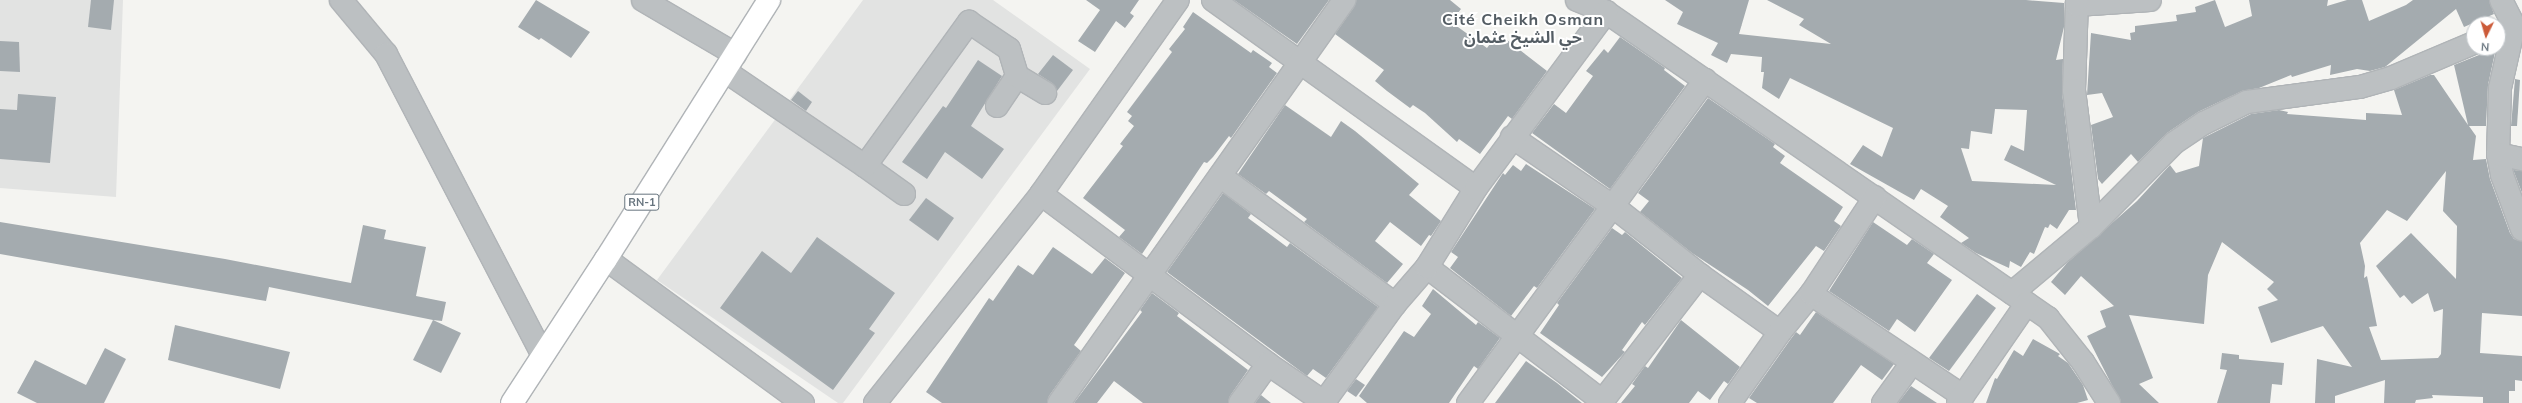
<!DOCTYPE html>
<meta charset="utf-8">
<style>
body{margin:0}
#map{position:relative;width:2522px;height:403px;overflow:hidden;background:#f4f4f1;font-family:Mulish,"Noto Sans Arabic",sans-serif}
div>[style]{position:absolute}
.built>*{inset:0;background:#e2e3e2}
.building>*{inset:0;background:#a4abaf}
.roads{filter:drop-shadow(1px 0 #b0b4b7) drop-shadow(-1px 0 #b0b4b7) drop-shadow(0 1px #b0b4b7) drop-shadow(0 -1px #b0b4b7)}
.minor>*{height:22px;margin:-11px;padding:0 11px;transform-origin:11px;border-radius:11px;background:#bcc0c2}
.major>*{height:22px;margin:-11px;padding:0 11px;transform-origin:11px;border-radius:11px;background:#fff}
span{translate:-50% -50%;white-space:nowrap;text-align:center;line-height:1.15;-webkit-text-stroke:4px #fff;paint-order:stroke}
.shield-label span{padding:1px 3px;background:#fff;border:1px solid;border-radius:3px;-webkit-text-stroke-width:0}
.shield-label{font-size:11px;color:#67747e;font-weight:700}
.district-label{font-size:16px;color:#545d64;font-weight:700;letter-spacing:1px}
.north{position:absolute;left:2466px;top:16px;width:40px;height:40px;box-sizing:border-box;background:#fff;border:1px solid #c2c7cb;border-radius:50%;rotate:185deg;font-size:11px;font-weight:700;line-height:16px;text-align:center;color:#67747e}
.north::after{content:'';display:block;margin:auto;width:14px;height:18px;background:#cc5b39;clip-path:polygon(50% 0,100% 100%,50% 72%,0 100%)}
</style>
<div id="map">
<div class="built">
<i style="clip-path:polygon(0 0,123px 0,116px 197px,0 188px)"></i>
<i style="clip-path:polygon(863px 0,993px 0,1090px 69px,843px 403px,838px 403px,657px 280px)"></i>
</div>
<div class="building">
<i style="clip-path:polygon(91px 0,114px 0,111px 30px,88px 27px)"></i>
<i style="clip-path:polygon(536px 0,590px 32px,571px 58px,541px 38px,539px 40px,518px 27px)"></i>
<i style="clip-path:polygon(1086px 0,1139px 0,1130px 13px,1134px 16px,1125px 28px,1116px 21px,1095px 52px,1078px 41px,1100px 10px)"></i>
<i style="clip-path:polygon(1234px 0,1329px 0,1297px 44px)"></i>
<i style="clip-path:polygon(1356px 0,1450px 0,1461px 9px,1451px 22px,1487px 48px,1498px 33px,1547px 71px,1512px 119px,1508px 116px,1480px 154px,1459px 139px,1457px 142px,1425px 113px,1413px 105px,1410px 108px,1387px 91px,1375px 81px,1384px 70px,1335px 34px,1354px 7px)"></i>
<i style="clip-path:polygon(evenodd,1665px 0,1749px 0,1739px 34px,1831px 44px,1799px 25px,1804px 19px,1767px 0,2026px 0,2064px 3px,2064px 27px,2056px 60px,2063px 59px,2062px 92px,2076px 210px,2069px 210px,2057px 229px,2050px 224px,2048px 228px,2045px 227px,2034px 254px,2030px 252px,2021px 267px,2010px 261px,2009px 268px,1976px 253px,1961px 243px,1969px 238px,1940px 217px,1948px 206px,1921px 189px,1914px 200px,1850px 164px,1863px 145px,1882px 157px,1893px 128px,1790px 78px,1779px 99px,1762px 88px,1764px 72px,1761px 72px,1762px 57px,1731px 54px,1727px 63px,1711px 55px,1718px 43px,1677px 24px,1683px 12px,1665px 0,1995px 109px,2027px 110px,2024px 151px,2011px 145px,2004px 160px,2056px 185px,1972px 181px,1961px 148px,1969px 149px,1971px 131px,1992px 134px,1995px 109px)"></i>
<i style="clip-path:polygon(2215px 0,2225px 27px,2252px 16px,2249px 0,2328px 0,2327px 6px,2347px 0,2362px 0,2369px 21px,2406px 5px,2413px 0,2489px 0,2494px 14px,2464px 27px,2456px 9px,2385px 67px,2370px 71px,2357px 69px,2330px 75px,2331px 65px,2292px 77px,2291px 75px,2259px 88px,2242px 91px,2198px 112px,2167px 133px,2138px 162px,2131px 154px,2102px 184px,2098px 179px,2091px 125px,2113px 117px,2102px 93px,2087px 95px,2091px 33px,2131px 40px,2130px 33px,2135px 32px,2135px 26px,2177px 21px,2176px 15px,2196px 12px,2195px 7px)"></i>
<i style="clip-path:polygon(1193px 12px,1251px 53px,1253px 50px,1272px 63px,1269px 67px,1277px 73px,1231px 138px,1229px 136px,1213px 157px,1207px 163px,1204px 162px,1142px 254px,1119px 237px,1125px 230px,1083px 198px,1123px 146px,1120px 144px,1134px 126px,1128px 121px,1132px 116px,1127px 112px,1172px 52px,1169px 49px,1185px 29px,1183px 27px)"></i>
<i style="clip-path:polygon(1620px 37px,1665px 68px,1664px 70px,1685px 86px,1610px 189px,1532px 133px,1554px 104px,1566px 113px,1593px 76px,1586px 71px,1604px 49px,1608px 53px)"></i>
<i style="clip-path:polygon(0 41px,19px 42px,20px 72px,0 71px)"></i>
<i style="clip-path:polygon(evenodd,2485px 48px,2496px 48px,2488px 85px,2486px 126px,2469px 126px,2476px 136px,2473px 160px,2486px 159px,2490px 179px,2510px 233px,2514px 239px,2522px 241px,2522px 316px,2482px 313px,2480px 353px,2522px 356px,2522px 381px,2515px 380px,2515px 391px,2509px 391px,2509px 403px,2483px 403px,2483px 397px,2432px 395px,2433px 398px,2416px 400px,2415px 403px,2384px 403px,2385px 380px,2335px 396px,2335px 403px,2315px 403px,2317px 359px,2352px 367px,2323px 326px,2271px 343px,2258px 307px,2278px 300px,2267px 289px,2274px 282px,2222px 242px,2208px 275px,2204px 324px,2129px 315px,2153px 378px,2139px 384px,2159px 403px,2121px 403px,2087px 336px,2106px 327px,2100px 311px,2114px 306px,2081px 276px,2065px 295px,2051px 282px,2067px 263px,2137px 201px,2170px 165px,2176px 173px,2199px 166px,2203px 138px,2251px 114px,2279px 110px,2288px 112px,2287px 114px,2366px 120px,2366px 113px,2402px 115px,2394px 90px,2430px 75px,2434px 75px,2468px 125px,2454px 65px,2479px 55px,2485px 48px,2446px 171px,2443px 211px,2457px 226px,2456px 279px,2411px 233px,2376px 266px,2400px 298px,2404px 295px,2412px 304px,2428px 293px,2434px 312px,2443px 309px,2441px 354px,2438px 358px,2381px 360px,2369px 327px,2377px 326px,2367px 276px,2364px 278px,2365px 266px,2360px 243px,2387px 210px,2407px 221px,2446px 171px)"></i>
<i style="clip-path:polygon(1053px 55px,1073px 70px,1057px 91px,1052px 83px,1038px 74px)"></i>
<i style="clip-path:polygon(978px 60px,1002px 76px,971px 126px,1004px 149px,982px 179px,945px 152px,927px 179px,902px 162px,943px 106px,946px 108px)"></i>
<i style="clip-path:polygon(2515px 79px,2520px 80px,2517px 126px,2511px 126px)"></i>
<i style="clip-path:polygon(798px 91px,812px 102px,806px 111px,791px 100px)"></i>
<i style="clip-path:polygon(18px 94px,56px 97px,50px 163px,0 159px,0 109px,17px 110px)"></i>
<i style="clip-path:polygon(1708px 98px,1775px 144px,1773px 147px,1785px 156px,1780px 163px,1843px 207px,1834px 221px,1841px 226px,1824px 251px,1816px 246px,1768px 306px,1748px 290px,1692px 253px,1640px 212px,1649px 201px,1638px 193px)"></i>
<i style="clip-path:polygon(1285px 105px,1331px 137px,1341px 121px,1355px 131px,1419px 184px,1409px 195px,1441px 221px,1431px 236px,1429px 235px,1421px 246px,1390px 222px,1375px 241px,1403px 264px,1387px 283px,1304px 222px,1307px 219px,1269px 191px,1266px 194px,1238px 174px)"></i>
<i style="clip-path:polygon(1526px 164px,1595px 209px,1537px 288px,1534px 286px,1511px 316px,1450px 268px,1458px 257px,1451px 252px,1503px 173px,1505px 175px,1513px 165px,1521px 171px)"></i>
<i style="clip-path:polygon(2514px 170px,2522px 171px,2522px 193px,2514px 172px)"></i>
<i style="clip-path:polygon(1223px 193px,1251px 214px,1248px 218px,1287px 247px,1290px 243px,1378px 307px,1326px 378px,1313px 369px,1307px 376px,1167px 272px)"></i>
<i style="clip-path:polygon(926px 198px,954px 218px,938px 241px,909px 220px)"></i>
<i style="clip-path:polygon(0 222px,225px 259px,351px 283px,363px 225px,386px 230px,384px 239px,426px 247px,416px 296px,446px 302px,442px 321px,433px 320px,461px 333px,441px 373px,413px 360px,433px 320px,269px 287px,266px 301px,0 254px)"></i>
<i style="clip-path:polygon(1873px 222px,1907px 245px,1912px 239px,1934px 254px,1927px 263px,1952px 280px,1915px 332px,1897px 319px,1889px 331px,1829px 291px)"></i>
<i style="clip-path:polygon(1612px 228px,1622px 235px,1625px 232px,1682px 278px,1645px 325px,1642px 322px,1622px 350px,1625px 352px,1602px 377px,1540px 333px,1559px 305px,1557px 303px)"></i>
<i style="clip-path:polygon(817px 237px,895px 293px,869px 329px,875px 333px,833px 390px,720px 308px,762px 251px,791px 273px)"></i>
<i style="clip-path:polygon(1053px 247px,1092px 274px,1105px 258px,1125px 273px,1074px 345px,1081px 351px,1049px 396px,1047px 403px,942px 403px,926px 392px,989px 298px,993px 301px,1018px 265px,1033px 275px)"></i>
<i style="clip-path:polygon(1433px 289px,1476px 325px,1478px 322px,1500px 338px,1478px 369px,1474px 366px,1449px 403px,1367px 403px,1359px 396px,1404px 331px,1414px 337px,1431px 314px,1422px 306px)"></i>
<i style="clip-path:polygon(1152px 293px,1179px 313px,1177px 316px,1248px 370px,1230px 396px,1228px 403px,1143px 403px,1114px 381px,1097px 403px,1074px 403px,1142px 312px,1140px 310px)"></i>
<i style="clip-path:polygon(1977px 294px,1996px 308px,1949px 371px,1929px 358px)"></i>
<i style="clip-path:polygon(1816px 312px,1894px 364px,1882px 380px,1861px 365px,1833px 403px,1757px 403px,1749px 398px,1790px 340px,1796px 332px,1800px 335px)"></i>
<i style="clip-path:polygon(1681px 320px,1740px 367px,1728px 384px,1724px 381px,1710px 400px,1698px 391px,1689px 403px,1621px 403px,1635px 386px,1632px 384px,1645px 366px,1648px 368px)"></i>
<i style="clip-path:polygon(175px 325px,290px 352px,280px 389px,168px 360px)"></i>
<i style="clip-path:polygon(2033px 339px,2060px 354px,2058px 356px,2068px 363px,2083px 385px,2088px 400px,2077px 403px,1986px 403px,1995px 378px,1997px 379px,2014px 350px,2023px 356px)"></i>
<i style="clip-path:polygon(105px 348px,126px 359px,104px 403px,37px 403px,17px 393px,35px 360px,86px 385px)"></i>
<i style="clip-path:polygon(2222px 353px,2239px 355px,2239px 359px,2284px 363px,2282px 385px,2272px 384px,2270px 403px,2217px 403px,2227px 370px,2220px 369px)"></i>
<i style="clip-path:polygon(1526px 361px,1557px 383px,1582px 403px,1495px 403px)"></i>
<i style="clip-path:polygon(1356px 379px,1365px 385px,1356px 397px,1347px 391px)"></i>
<i style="clip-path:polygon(1911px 386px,1937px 403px,1898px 403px)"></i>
<i style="clip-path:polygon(1261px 395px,1271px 403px,1255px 403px)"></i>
</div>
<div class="roads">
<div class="minor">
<i style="left:341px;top:0;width:70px;rotate:50.2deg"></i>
<i style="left:386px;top:54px;width:339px;rotate:62.5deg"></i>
<i style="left:643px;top:0;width:107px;rotate:30.4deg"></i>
<i style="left:1213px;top:0;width:323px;rotate:35.6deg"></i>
<i style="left:1577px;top:0;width:31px;rotate:22deg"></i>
<i style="left:1606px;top:12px;width:538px;rotate:34.7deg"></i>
<i style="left:2048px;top:318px;width:56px;rotate:51.5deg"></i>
<i style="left:2083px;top:362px;width:49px;rotate:57.6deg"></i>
<i style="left:2077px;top:0;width:90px;rotate:91.9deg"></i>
<i style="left:2074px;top:90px;width:138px;rotate:82.9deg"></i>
<i style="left:2501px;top:0;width:29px;rotate:63deg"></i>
<i style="left:2514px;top:26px;width:64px;rotate:102.7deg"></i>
<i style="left:2500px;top:88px;width:66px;rotate:91.7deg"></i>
<i style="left:2498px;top:154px;width:21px;rotate:79deg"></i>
<i style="left:2502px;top:175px;width:58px;rotate:69.7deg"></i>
<i style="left:2077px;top:5px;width:73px;rotate:-3.9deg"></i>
<i style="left:725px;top:71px;width:169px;rotate:34.2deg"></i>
<i style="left:997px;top:106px;width:36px;rotate:-56deg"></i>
<i style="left:1017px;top:76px;width:33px;rotate:31deg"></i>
<i style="left:1512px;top:137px;width:124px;rotate:34.5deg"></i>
<i style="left:1614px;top:207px;width:110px;rotate:38.3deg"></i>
<i style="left:1700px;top:275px;width:98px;rotate:35.5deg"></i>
<i style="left:2498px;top:154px;width:25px;rotate:12deg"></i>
<i style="left:1220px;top:176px;width:217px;rotate:36.2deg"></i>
<i style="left:904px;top:194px;width:48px;rotate:-144.3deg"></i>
<i style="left:865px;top:166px;width:178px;rotate:-54.2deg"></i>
<i style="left:969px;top:22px;width:48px;rotate:34deg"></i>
<i style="left:1009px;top:49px;width:28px;rotate:73deg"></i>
<i style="left:1041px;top:194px;width:284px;rotate:36.8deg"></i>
<i style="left:1268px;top:364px;width:69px;rotate:34.4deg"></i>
<i style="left:606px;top:259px;width:244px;rotate:36.2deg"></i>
<i style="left:1427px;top:267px;width:220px;rotate:37.4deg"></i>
<i style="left:2012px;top:293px;width:103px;rotate:-39.9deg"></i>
<i style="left:2091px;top:227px;width:118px;rotate:-45.3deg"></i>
<i style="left:2174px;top:143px;width:36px;rotate:-34deg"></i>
<i style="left:2204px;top:123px;width:48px;rotate:-26deg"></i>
<i style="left:2247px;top:102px;width:114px;rotate:-7.6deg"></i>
<i style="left:2360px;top:87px;width:32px;rotate:-16deg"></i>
<i style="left:2391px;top:78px;width:90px;rotate:-22.9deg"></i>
<i style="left:1811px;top:294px;width:183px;rotate:33.9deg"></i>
<i style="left:1324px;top:402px;width:121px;rotate:-54.1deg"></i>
<i style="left:1395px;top:304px;width:49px;rotate:-49.1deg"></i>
<i style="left:1427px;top:267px;width:93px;rotate:-58.2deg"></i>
<i style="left:1476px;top:188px;width:219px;rotate:-53.5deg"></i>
<i style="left:875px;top:403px;width:267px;rotate:-51.5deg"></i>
<i style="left:1041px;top:194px;width:237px;rotate:-54.8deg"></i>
<i style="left:1059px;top:403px;width:494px;rotate:-54.7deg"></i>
<i style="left:1240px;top:403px;width:48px;rotate:-54.3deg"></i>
<i style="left:1468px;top:403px;width:401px;rotate:-53.7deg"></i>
<i style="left:1601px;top:403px;width:162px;rotate:-52.3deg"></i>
<i style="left:1730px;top:403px;width:87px;rotate:-54.8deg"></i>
<i style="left:1780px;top:332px;width:49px;rotate:-50.8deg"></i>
<i style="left:1811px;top:294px;width:116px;rotate:-56.6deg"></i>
<i style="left:1883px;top:403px;width:49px;rotate:-54.1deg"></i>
<i style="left:1958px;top:403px;width:121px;rotate:-55.4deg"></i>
</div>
<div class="major">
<i style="left:512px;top:403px;width:172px;rotate:-56.9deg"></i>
<i style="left:606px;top:259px;width:306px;rotate:-57.8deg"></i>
</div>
</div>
<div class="shield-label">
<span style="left:642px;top:202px">RN-1</span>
</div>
<div class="district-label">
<span style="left:1523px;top:28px">Cité Cheikh Osman<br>حي الشيخ عثمان</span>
</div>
<div class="north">N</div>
</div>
